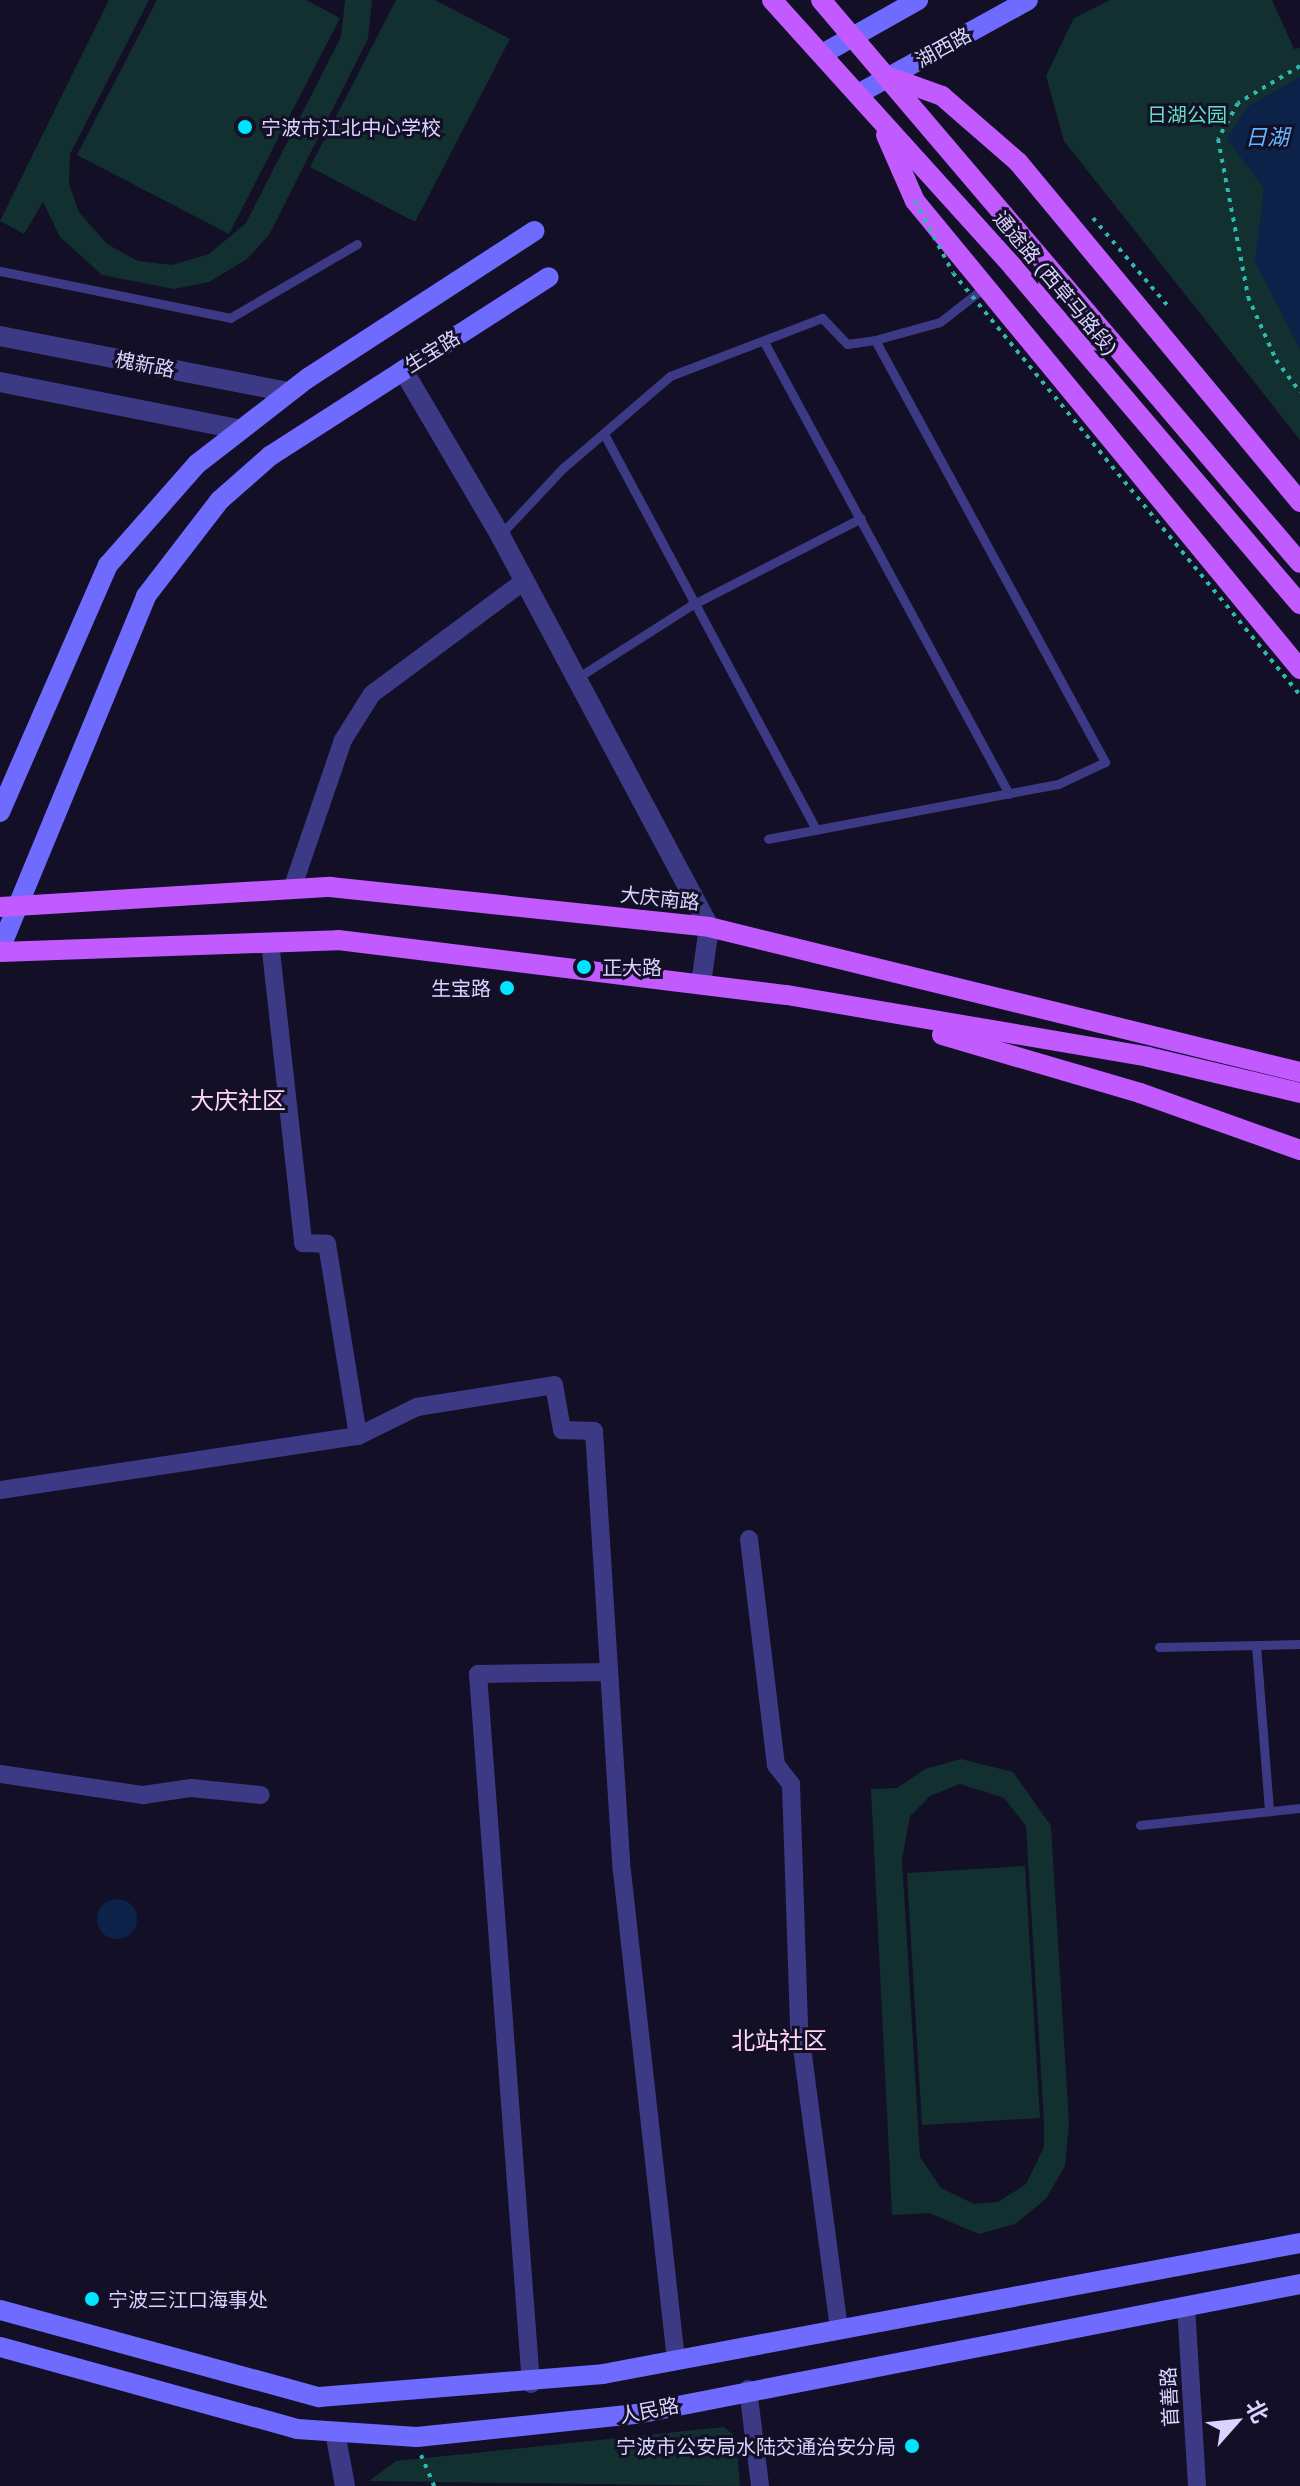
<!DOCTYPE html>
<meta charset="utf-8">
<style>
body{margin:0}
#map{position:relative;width:1300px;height:2486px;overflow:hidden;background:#130f26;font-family:"Golos Text","Noto Sans SC",sans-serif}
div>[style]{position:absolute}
.green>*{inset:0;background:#12302f}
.water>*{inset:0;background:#0c2248}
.round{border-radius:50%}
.path>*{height:4px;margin-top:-2px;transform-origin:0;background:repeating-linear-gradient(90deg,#2fb8b0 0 4px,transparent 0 10px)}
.service>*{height:9px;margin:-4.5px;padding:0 4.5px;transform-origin:4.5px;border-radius:4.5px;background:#3d3a85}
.minor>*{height:18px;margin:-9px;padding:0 9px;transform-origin:9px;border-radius:9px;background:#3d3a85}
.tertiary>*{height:20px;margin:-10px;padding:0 10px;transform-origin:10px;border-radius:10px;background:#3d3a85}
.secondary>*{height:20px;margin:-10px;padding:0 10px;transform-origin:10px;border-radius:10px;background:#6f6bff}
.primary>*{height:20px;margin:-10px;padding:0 10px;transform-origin:10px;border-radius:10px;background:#c25bff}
.path-bridge>*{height:4px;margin-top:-2px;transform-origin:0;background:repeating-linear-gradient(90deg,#2fb8b0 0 4px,transparent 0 10px)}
.dots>*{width:22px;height:22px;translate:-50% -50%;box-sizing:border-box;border:4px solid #130f26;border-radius:50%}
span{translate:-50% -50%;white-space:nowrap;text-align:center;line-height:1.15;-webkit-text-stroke:6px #130f26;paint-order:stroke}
.street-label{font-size:20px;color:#d9d4ff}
.park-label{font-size:20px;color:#5fe0c0}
.poi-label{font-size:20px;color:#d9d4ff}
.left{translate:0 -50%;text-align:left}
.right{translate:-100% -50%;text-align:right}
.water-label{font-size:22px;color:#62b6ff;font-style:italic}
.quarter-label{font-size:24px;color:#ffd6f0}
.north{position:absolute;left:1196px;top:2382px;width:80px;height:80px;-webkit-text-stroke:6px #130f26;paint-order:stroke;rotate:63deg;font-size:22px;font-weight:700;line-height:32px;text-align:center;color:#d9d4ff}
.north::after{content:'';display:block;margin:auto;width:28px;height:36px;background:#d9d4ff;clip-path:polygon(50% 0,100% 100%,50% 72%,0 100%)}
</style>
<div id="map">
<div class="green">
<i style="clip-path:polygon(109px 0,149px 0,70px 154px,69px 184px,79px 212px,107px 244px,138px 261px,172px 265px,209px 254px,246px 223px,341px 37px,345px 0,372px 0,368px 39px,269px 235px,247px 259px,209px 282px,174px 289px,102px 275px,60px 237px,43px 202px,24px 234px,0 221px)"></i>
<i style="clip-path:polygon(157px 0,306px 0,340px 18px,229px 234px,77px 155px)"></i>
<i style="clip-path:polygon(396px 0,435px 0,510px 39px,415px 222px,310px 167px)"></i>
<i style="clip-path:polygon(1110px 0,1272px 0,1294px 49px,1300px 48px,1300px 440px,1064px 141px,1046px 76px,1074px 18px)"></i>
<i style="clip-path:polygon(evenodd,961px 1759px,1013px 1772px,1051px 1826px,1069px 2124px,1065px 2166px,1046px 2199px,1015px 2224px,979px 2234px,929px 2213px,892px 2215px,871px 1789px,897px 1788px,925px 1769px,961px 1759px,960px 1784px,1004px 1798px,1026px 1826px,1044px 2121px,1044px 2147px,1026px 2184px,998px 2202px,974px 2204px,941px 2188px,920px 2157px,902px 1860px,910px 1816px,930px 1796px,960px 1784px)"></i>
<i style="clip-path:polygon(1025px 1866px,1040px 2118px,922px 2125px,907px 1873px)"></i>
<i style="clip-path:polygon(724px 2427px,736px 2437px,740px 2486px,369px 2481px,396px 2461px)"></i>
</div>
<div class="water">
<i style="clip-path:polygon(1300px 77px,1300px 349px,1255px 262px,1264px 188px,1227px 139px,1247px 107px)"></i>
<i class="round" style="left:97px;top:1899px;width:40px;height:40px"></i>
</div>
<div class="path">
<i style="left:1300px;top:66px;width:72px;rotate:149.2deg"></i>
<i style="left:1238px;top:103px;width:41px;rotate:119.1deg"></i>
<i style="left:1218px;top:139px;width:161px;rotate:79.2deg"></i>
<i style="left:1248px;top:297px;width:69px;rotate:66deg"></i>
<i style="left:1276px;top:360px;width:40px;rotate:53deg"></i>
<i style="left:1093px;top:218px;width:114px;rotate:49.6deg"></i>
<i style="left:421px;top:2455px;width:34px;rotate:67deg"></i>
</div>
<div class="service">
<i style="left:0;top:271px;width:235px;rotate:11.5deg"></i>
<i style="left:230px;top:318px;width:147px;rotate:-30.2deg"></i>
<i style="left:875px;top:340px;width:67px;rotate:-15.5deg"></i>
<i style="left:940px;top:322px;width:57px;rotate:-37.9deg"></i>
<i style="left:764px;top:342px;width:514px;rotate:61.54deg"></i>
<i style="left:604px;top:434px;width:449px;rotate:61.8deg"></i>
<i style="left:500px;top:535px;width:92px;rotate:-46.8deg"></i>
<i style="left:563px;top:468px;width:141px;rotate:-40.7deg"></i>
<i style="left:670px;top:376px;width:163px;rotate:-20.9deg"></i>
<i style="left:822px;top:318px;width:36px;rotate:46deg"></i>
<i style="left:847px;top:344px;width:28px;rotate:-8deg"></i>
<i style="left:875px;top:340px;width:481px;rotate:61.4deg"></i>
<i style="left:1105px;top:762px;width:52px;rotate:154.9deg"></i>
<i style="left:1058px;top:784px;width:295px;rotate:169.3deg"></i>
<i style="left:577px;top:678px;width:134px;rotate:-32.5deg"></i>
<i style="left:690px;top:606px;width:192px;rotate:-27.2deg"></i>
<i style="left:1256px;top:1645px;width:167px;rotate:85.5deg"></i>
<i style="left:1159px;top:1647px;width:141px;rotate:-1.2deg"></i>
<i style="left:1140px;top:1825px;width:161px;rotate:-6.1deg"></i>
</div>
<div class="minor">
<i style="left:292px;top:889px;width:157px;rotate:-71.1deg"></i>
<i style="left:343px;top:740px;width:54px;rotate:-57.8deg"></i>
<i style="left:372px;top:694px;width:189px;rotate:-36.6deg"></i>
<i style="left:270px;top:942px;width:303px;rotate:83.7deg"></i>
<i style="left:303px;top:1243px;width:24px;rotate:2deg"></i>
<i style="left:327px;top:1244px;width:194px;rotate:80.8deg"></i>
<i style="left:0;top:1490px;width:362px;rotate:-8.6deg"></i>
<i style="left:358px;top:1436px;width:66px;rotate:-26.2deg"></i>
<i style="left:417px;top:1407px;width:139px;rotate:-9.1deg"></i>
<i style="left:554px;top:1385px;width:46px;rotate:79.9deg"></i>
<i style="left:562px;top:1430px;width:32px;rotate:2deg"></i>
<i style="left:594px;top:1431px;width:441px;rotate:86.4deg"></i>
<i style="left:622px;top:1871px;width:491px;rotate:83.7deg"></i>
<i style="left:749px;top:1539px;width:228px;rotate:83.2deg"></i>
<i style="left:776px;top:1765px;width:24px;rotate:52deg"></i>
<i style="left:791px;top:1784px;width:241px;rotate:88.1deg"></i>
<i style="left:799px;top:2025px;width:305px;rotate:82.5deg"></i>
<i style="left:0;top:1774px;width:145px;rotate:8.4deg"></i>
<i style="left:143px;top:1795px;width:49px;rotate:-8.3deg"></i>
<i style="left:191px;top:1788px;width:70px;rotate:5.7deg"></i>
<i style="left:1186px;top:2306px;width:180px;rotate:86.5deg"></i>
<i style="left:531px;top:2384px;width:712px;rotate:-94.27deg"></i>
<i style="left:478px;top:1674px;width:130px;rotate:-0.9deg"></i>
<i style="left:748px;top:2389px;width:98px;rotate:82.9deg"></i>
</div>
<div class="tertiary">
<i style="left:0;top:336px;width:294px;rotate:11deg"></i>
<i style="left:403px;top:370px;width:191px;rotate:59.5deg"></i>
<i style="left:500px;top:535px;width:444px;rotate:61.9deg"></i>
<i style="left:709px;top:927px;width:58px;rotate:98deg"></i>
<i style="left:0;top:382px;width:242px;rotate:11.2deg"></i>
<i style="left:335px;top:2432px;width:55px;rotate:79.5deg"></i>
</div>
<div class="secondary">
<i style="left:824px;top:53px;width:108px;rotate:-29.4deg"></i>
<i style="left:858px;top:94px;width:194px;rotate:-28.9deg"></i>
<i style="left:0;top:812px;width:270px;rotate:-66.4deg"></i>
<i style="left:108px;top:565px;width:135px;rotate:-48.6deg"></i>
<i style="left:197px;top:464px;width:140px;rotate:-37.8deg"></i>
<i style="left:308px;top:378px;width:270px;rotate:-33deg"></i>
<i style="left:0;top:949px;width:382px;rotate:-67.5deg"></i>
<i style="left:146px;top:596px;width:121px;rotate:-52.4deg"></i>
<i style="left:220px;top:500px;width:67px;rotate:-41.3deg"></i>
<i style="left:270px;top:456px;width:331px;rotate:-32.7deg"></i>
<i style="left:0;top:2310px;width:331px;rotate:15.3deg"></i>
<i style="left:319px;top:2397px;width:285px;rotate:-4.6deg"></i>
<i style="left:603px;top:2374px;width:709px;rotate:-10.64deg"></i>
<i style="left:0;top:2347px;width:308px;rotate:15.4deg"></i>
<i style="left:297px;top:2429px;width:120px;rotate:3.8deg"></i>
<i style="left:417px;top:2437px;width:221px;rotate:-6deg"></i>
<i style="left:637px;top:2414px;width:676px;rotate:-11.09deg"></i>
</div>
<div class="primary">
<i style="left:772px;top:0;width:360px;rotate:47.9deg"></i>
<i style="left:1013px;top:267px;width:443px;rotate:49.6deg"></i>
<i style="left:821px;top:0;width:739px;rotate:49.61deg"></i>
<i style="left:892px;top:78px;width:53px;rotate:19.8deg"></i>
<i style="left:942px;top:96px;width:101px;rotate:41deg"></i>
<i style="left:1018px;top:162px;width:442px;rotate:50.3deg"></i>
<i style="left:886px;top:135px;width:72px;rotate:66.3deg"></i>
<i style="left:915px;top:201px;width:606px;rotate:50.56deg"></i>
<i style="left:0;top:907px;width:331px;rotate:-3.5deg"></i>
<i style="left:330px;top:887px;width:381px;rotate:6deg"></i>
<i style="left:709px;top:927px;width:609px;rotate:13.79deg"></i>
<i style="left:0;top:952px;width:338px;rotate:-2deg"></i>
<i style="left:338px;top:940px;width:452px;rotate:7deg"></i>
<i style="left:787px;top:995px;width:366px;rotate:9.7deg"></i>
<i style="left:1148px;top:1057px;width:156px;rotate:13.3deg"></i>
<i style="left:942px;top:1035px;width:206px;rotate:16.3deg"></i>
<i style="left:1140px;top:1093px;width:170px;rotate:19.6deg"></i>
</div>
<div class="path-bridge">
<i style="left:915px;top:201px;width:81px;rotate:62.2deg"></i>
<i style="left:953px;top:273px;width:546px;rotate:50.57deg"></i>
</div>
<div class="dots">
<i style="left:245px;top:127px;background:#00e5ff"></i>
<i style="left:584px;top:967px;background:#00e5ff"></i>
<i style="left:507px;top:988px;background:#00e5ff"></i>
<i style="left:92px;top:2299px;background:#00e5ff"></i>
<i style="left:912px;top:2446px;background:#00e5ff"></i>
</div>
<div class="street-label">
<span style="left:943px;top:47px;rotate:-29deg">湖西路</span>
<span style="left:1056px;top:283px;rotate:50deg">通途路 (西草马路段)</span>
<span style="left:432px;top:351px;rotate:-32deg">生宝路</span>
<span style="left:145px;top:364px;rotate:11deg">槐新路</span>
<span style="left:660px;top:898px;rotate:6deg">大庆南路</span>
<span style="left:1169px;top:2397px;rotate:-93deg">首善路</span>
<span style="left:649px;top:2410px;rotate:-11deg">人民路</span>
</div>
<div class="park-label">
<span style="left:1187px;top:114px">日湖公园</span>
</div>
<div class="poi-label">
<span class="left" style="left:261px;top:127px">宁波市江北中心学校</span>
<span class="left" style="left:602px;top:967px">正大路</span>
<span class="right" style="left:491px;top:988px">生宝路</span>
<span class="left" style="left:108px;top:2299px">宁波三江口海事处</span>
<span class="right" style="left:896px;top:2446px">宁波市公安局水陆交通治安分局</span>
</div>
<div class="water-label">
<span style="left:1267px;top:137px">日湖</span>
</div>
<div class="quarter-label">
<span style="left:238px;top:1100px">大庆社区</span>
<span style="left:779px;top:2040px">北站社区</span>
</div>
<div class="north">北</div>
</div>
